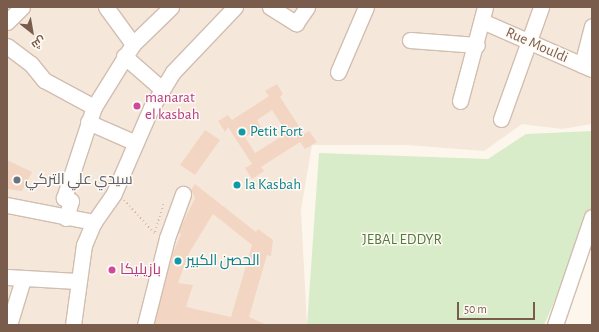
<!DOCTYPE html>
<meta charset="utf-8">
<style>
body{margin:0}
#map{position:relative;width:599px;height:332px;overflow:hidden;background:#fdf6ec;font-family:"Alegreya Sans",Cairo,sans-serif}
div>[style]{position:absolute}
.residential>*{inset:0;background:#f5e8da}
.green>*{inset:0;background:#d8ecc9}
.building>*{inset:0;background:#f3d5c3}
.path>*{height:2px;margin-top:-1px;transform-origin:0;background:repeating-linear-gradient(90deg,#d9b8a5 0 1px,transparent 0 4px)}
.roads{filter:drop-shadow(1px 0 #d1beb0) drop-shadow(-1px 0 #d1beb0) drop-shadow(0 1px #d1beb0) drop-shadow(0 -1px #d1beb0)}
.minor>*{height:15px;margin:-7.5px;padding:0 7.5px;transform-origin:7.5px;border-radius:7.5px;background:#fff}
.dots>*{width:11px;height:11px;translate:-50% -50%;box-sizing:border-box;border:2px solid #fffaf3;border-radius:50%}
span{translate:-50% -50%;white-space:nowrap;text-align:center;line-height:1.15;-webkit-text-stroke:3px #fffaf3;paint-order:stroke}
.street-label{font-size:15px;color:#7a5c4d}
.hotel-label{font-size:15px;color:#b23c85}
.left{translate:0 -50%;text-align:left}
.culture-label{font-size:15px;color:#0d838f}
.worship-label{font-size:15px;color:#5b616d}
.park-label{font-size:15px;color:#537a41}
.frame{position:absolute;inset:0;border:8px solid #7a5c4d;pointer-events:none}
.north{position:absolute;left:12px;top:12px;width:40px;height:40px;-webkit-text-stroke:3px #fffaf3;paint-order:stroke;rotate:149deg;font-size:11px;font-weight:700;line-height:16px;text-align:center;color:#7a5c4d}
.north::after{content:'';display:block;margin:auto;width:14px;height:18px;background:#7a5c4d;clip-path:polygon(50% 0,100% 100%,50% 72%,0 100%)}
.scale{position:absolute;left:457px;top:302px;width:78px;height:18px;box-sizing:border-box;border:2px solid #7a5c4d;border-top:0;padding-left:5px;font-size:12px;line-height:14px;white-space:nowrap;color:#7a5c4d;-webkit-text-stroke:3px #fffaf3;paint-order:stroke}
</style>
<div id="map">
<div class="residential">
<i style="clip-path:polygon(7px 7px,592px 7px,592px 124px,562px 129px,522px 124px,484px 151px,406px 145px,312px 145px,301px 210px,307px 325px,7px 325px)"></i>
</div>
<div class="green">
<i style="clip-path:polygon(592px 131px,592px 217px,544px 325px,307px 325px,319px 153px,488px 159px,526px 134px)"></i>
</div>
<div class="building">
<i style="clip-path:polygon(evenodd,277px 84px,283px 94px,280px 97px,304px 134px,309px 131px,317px 142px,305px 149px,300px 142px,261px 167px,264px 171px,252px 179px,245px 168px,252px 164px,228px 127px,225px 132px,218px 121px,228px 115px,232px 120px,269px 96px,265px 91px,277px 84px,272px 110px,287px 133px,255px 153px,245px 137px,261px 127px,257px 120px,272px 110px)"></i>
<i style="clip-path:polygon(205px 130px,220px 140px,195px 175px,180px 165px)"></i>
<i style="clip-path:polygon(7px 160px,32px 172px,22px 191px,7px 189px)"></i>
<i style="clip-path:polygon(evenodd,195px 184px,256px 232px,258px 229px,273px 240px,271px 256px,267px 255px,249px 317px,267px 325px,154px 325px,172px 255px,181px 234px,178px 233px,195px 198px,191px 190px,195px 184px,213px 214px,252px 245px,231px 317px,186px 307px,193px 285px,178px 283px,189px 253px,213px 214px)"></i>
</div>
<div class="path">
<i style="left:124px;top:200px;width:45px;rotate:47.7deg"></i>
<i style="left:155px;top:232px;width:30px;rotate:-73deg"></i>
</div>
<div class="roads">
<div class="minor">
<i style="left:106px;top:7px;width:46px;rotate:53.9deg"></i>
<i style="left:270px;top:7px;width:31px;rotate:32deg"></i>
<i style="left:296px;top:23px;width:19px;rotate:-55deg"></i>
<i style="left:482px;top:21px;width:120px;rotate:23.6deg"></i>
<i style="left:7px;top:22px;width:21px;rotate:-45deg"></i>
<i style="left:410px;top:40px;width:67px;rotate:4.3deg"></i>
<i style="left:7px;top:46px;width:30px;rotate:37deg"></i>
<i style="left:31px;top:64px;width:21px;rotate:51deg"></i>
<i style="left:44px;top:80px;width:57px;rotate:28.4deg"></i>
<i style="left:124px;top:56px;width:50px;rotate:41deg"></i>
<i style="left:582px;top:65px;width:40px;rotate:-75.6deg"></i>
<i style="left:338px;top:72px;width:71px;rotate:-66.7deg"></i>
<i style="left:460px;top:101px;width:97px;rotate:-75.1deg"></i>
<i style="left:501px;top:119px;width:119px;rotate:-70.3deg"></i>
<i style="left:88px;top:122px;width:52px;rotate:23.6deg"></i>
<i style="left:7px;top:205px;width:89px;rotate:11.1deg"></i>
<i style="left:66px;top:218px;width:18px;rotate:-74deg"></i>
<i style="left:71px;top:201px;width:8px;rotate:-157deg"></i>
<i style="left:64px;top:198px;width:96px;rotate:-71.8deg"></i>
<i style="left:94px;top:107px;width:74px;rotate:-58.2deg"></i>
<i style="left:133px;top:44px;width:53px;rotate:-44.2deg"></i>
<i style="left:7px;top:277px;width:70px;rotate:3.3deg"></i>
<i style="left:9px;top:325px;width:48px;rotate:-73.1deg"></i>
<i style="left:73px;top:325px;width:81px;rotate:-82.2deg"></i>
<i style="left:84px;top:245px;width:25px;rotate:-67deg"></i>
<i style="left:94px;top:222px;width:35px;rotate:-55deg"></i>
<i style="left:114px;top:193px;width:93px;rotate:-66.5deg"></i>
<i style="left:151px;top:108px;width:42px;rotate:-58.6deg"></i>
<i style="left:173px;top:72px;width:90px;rotate:-46.4deg"></i>
<i style="left:145px;top:325px;width:90px;rotate:-75.8deg"></i>
<i style="left:167px;top:238px;width:47px;rotate:-70deg"></i>
<i style="left:555px;top:325px;width:114px;rotate:-71.1deg"></i>
</div>
</div>
<div class="dots">
<i style="left:137px;top:106px;background:#d1479c"></i>
<i style="left:242px;top:132px;background:#0f9aa8"></i>
<i style="left:17px;top:180px;background:#6b7280"></i>
<i style="left:237px;top:185px;background:#0f9aa8"></i>
<i style="left:178px;top:261px;background:#0f9aa8"></i>
<i style="left:112px;top:270px;background:#d1479c"></i>
</div>
<div class="street-label">
<span style="left:537px;top:45px;rotate:24deg">Rue Mouldi</span>
</div>
<div class="hotel-label">
<span class="left" style="left:145px;top:106px">manarat<br>el kasbah</span>
<span class="left" style="left:120px;top:270px">بازيليكا</span>
</div>
<div class="culture-label">
<span class="left" style="left:250px;top:132px">Petit Fort</span>
<span class="left" style="left:245px;top:185px">la Kasbah</span>
<span class="left" style="left:186px;top:261px">الحصن الكبير</span>
</div>
<div class="worship-label">
<span class="left" style="left:25px;top:180px">سيدي علي التركي</span>
</div>
<div class="park-label">
<span style="left:402px;top:240px">JEBAL EDDYR</span>
</div>
<div class="frame"></div>
<div class="north">ش</div>
<div class="scale">50 m</div>
</div>
